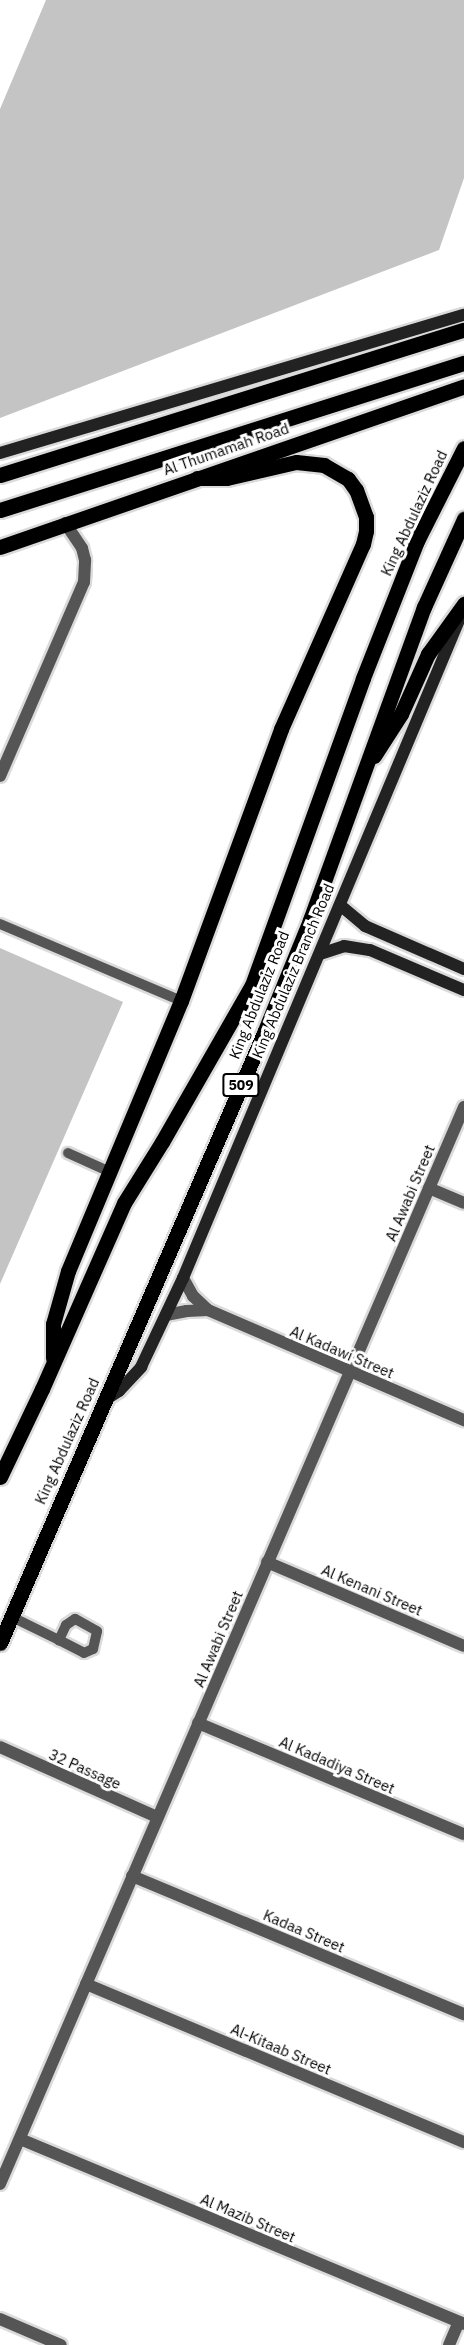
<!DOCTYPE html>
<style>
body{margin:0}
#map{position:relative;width:464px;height:2345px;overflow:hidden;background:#fff;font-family:"IBM Plex Sans",sans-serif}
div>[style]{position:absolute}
.building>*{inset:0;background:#c4c4c4}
.roads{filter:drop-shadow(2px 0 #dbdbdb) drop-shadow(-2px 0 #dbdbdb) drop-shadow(0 2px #dbdbdb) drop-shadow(0 -2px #dbdbdb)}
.lane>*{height:10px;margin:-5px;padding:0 5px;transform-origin:5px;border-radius:5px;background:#555}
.street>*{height:12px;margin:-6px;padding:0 6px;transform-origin:6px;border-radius:6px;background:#555}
.secondary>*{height:12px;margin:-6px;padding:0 6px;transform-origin:6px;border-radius:6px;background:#222}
.primary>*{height:15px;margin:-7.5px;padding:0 7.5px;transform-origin:7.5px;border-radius:7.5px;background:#000}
span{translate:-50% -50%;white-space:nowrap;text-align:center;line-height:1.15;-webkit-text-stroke:6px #fff;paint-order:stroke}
.shield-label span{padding:2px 4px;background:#fff;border:2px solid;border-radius:4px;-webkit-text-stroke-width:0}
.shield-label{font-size:14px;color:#000;font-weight:700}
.street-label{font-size:15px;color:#000}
</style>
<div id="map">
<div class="building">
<i style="clip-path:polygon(46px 0,464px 0,464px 178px,439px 250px,0 418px,0 109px)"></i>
<i style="clip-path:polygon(0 948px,123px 1002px,0 1284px)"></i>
</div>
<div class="roads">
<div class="lane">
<i style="left:0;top:924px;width:197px;rotate:23deg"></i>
<i style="left:68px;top:1153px;width:44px;rotate:24.2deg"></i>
<i style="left:12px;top:1617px;width:52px;rotate:26.1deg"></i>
<i style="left:59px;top:1640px;width:28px;rotate:27deg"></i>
<i style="left:84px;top:1653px;width:10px;rotate:-24deg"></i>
<i style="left:93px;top:1649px;width:18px;rotate:-77deg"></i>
<i style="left:97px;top:1631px;width:25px;rotate:-151deg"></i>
<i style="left:75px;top:1619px;width:11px;rotate:146deg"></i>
<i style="left:66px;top:1625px;width:17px;rotate:115deg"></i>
</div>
<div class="street">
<i style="left:0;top:776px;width:211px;rotate:-66.6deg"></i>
<i style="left:84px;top:582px;width:22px;rotate:-87deg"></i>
<i style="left:85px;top:560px;width:12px;rotate:-104deg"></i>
<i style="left:82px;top:548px;width:30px;rotate:-124deg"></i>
<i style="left:429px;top:1188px;width:38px;rotate:23deg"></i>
<i style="left:183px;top:1278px;width:21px;rotate:61deg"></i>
<i style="left:193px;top:1296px;width:21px;rotate:43deg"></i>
<i style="left:208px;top:1310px;width:279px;rotate:23.3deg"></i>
<i style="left:166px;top:1315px;width:21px;rotate:-11deg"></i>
<i style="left:187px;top:1311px;width:21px;rotate:-3deg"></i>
<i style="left:267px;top:1562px;width:214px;rotate:23.1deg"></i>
<i style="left:198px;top:1723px;width:288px;rotate:22.7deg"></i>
<i style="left:0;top:1747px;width:172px;rotate:24deg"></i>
<i style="left:132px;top:1876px;width:360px;rotate:22.6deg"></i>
<i style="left:86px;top:1984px;width:410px;rotate:22.7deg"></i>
<i style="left:20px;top:2139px;width:481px;rotate:22.6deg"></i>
<i style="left:0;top:2184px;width:1173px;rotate:-66.69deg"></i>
<i style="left:0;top:2319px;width:66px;rotate:23.1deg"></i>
<i style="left:449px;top:2345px;width:25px;rotate:-67deg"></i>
</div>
<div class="secondary">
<i style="left:0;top:453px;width:484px;rotate:-16.6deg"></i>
<i style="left:340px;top:905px;width:33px;rotate:40deg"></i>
<i style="left:365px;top:926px;width:108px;rotate:23.5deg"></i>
<i style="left:320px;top:954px;width:25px;rotate:-18deg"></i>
<i style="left:344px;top:946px;width:26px;rotate:9deg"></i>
<i style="left:370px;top:950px;width:102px;rotate:23.1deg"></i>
<i style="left:105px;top:1400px;width:17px;rotate:-33deg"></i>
<i style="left:119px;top:1391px;width:33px;rotate:-47deg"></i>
<i style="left:141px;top:1367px;width:98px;rotate:-64.7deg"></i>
<i style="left:183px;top:1278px;width:721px;rotate:-67.24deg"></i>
</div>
<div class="primary">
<i style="left:0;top:475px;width:486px;rotate:-17.4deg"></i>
<i style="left:0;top:510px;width:487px;rotate:-17.6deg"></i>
<i style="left:0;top:547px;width:491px;rotate:-19.1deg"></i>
<i style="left:374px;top:756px;width:50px;rotate:-57.3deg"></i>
<i style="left:401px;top:714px;width:66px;rotate:-65.8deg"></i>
<i style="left:428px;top:654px;width:62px;rotate:-54.2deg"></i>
<i style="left:53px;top:1358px;width:34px;rotate:-90deg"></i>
<i style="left:53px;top:1324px;width:55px;rotate:-74.2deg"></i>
<i style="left:68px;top:1271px;width:293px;rotate:-67.3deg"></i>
<i style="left:181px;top:1001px;width:290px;rotate:-69.8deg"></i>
<i style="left:281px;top:729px;width:202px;rotate:-66.1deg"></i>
<i style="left:363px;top:544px;width:13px;rotate:-77deg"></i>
<i style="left:366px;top:531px;width:14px;rotate:-90deg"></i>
<i style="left:366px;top:517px;width:29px;rotate:-110deg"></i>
<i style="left:356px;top:490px;width:14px;rotate:-126deg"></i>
<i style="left:348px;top:479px;width:28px;rotate:-150deg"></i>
<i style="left:324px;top:465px;width:28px;rotate:-174deg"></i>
<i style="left:296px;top:462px;width:72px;rotate:167.1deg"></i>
<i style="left:226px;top:478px;width:29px;rotate:180deg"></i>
<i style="left:0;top:1477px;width:98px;rotate:-64.5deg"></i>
<i style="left:42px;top:1389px;width:203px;rotate:-66.2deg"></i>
<i style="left:124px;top:1203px;width:72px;rotate:-58.1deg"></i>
<i style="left:162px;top:1142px;width:181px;rotate:-60.2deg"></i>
<i style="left:252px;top:985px;width:326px;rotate:-70.1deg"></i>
<i style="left:363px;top:678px;width:147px;rotate:-68.5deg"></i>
<i style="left:417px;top:541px;width:104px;rotate:-63.2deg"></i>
<i style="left:0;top:1643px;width:665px;rotate:-66.6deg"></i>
<i style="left:264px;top:1033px;width:122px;rotate:-67.8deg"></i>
<i style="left:310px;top:920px;width:333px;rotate:-70deg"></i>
<i style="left:424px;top:607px;width:97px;rotate:-65.6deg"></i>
</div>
</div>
<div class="shield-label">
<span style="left:241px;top:1085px">509</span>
</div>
<div class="street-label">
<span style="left:226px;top:449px;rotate:-19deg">Al Thumamah Road</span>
<span style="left:414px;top:513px;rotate:-65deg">King Abdulaziz Road</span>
<span style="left:293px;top:971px;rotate:-67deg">King Abdulaziz Branch Road</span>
<span style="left:259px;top:995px;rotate:-68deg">King Abdulaziz Road</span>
<span style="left:410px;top:1193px;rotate:-67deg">Al Awabi Street</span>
<span style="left:342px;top:1352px;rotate:23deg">Al Kadawi Street</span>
<span style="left:67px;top:1441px;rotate:-66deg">King Abdulaziz Road</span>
<span style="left:372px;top:1590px;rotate:23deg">Al Kenani Street</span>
<span style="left:218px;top:1639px;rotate:-67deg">Al Awabi Street</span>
<span style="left:337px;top:1765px;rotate:23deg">Al Kadadiya Street</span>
<span style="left:85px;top:1769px;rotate:24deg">32 Passage</span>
<span style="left:304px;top:1931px;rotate:23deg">Kadaa Street</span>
<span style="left:281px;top:2049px;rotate:23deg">Al-Kitaab Street</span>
<span style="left:248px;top:2218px;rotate:23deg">Al Mazib Street</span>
</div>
</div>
